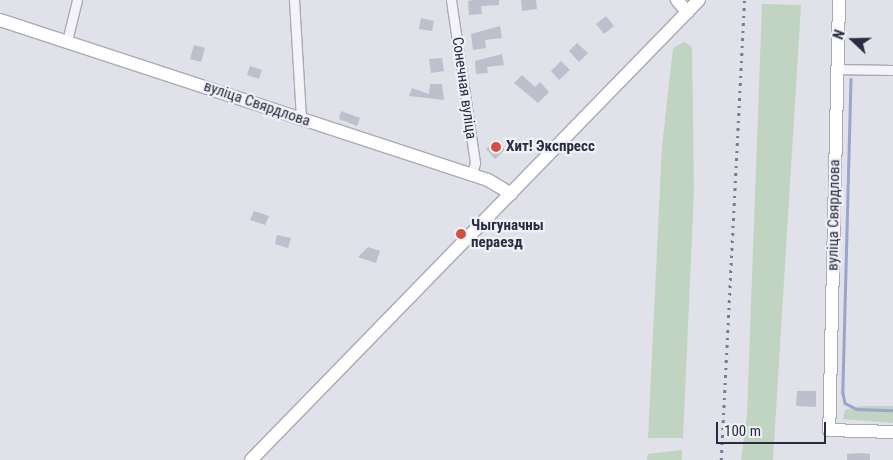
<!DOCTYPE html>
<meta charset="utf-8">
<style>
body{margin:0}
#map{position:relative;width:893px;height:460px;overflow:hidden;background:#e0e1e9;font-family:"Roboto Condensed",sans-serif}
div>[style]{position:absolute}
.green>*{inset:0;background:#c1d4c1}
.stream>*{height:2.5px;margin:-1.25px;padding:0 1.25px;transform-origin:1.25px;border-radius:1.25px;background:#9aa5cb}
.building>*{inset:0;background:#bdbfcc}
.roads{filter:drop-shadow(1px 0 #a9aab7) drop-shadow(-1px 0 #a9aab7) drop-shadow(0 1px #a9aab7) drop-shadow(0 -1px #a9aab7)}
.street>*{height:9px;margin:-4.5px;padding:0 4.5px;transform-origin:4.5px;border-radius:4.5px;background:#f3f3f8}
.secondary>*{height:12px;margin:-6px;padding:0 6px;transform-origin:6px;border-radius:6px;background:#fff}
.rail>*{height:2.5px;margin-top:-1.25px;transform-origin:0;background:repeating-linear-gradient(90deg,#797c94 0 2.5px,transparent 0 7.5px)}
.dots>*{width:14px;height:14px;translate:-50% -50%;box-sizing:border-box;border:2px solid #f0f1f7;border-radius:50%}
span{translate:-50% -50%;white-space:nowrap;text-align:center;line-height:1.15;-webkit-text-stroke:4.5px #f0f1f7;paint-order:stroke}
.street-label{font-size:15px;color:#282b41}
.poi-label{font-size:15px;color:#282b41;font-weight:700}
.left{translate:0 -50%;text-align:left}
.north{position:absolute;left:828px;top:15px;width:50px;height:50px;-webkit-text-stroke:4px #f0f1f7;paint-order:stroke;rotate:291deg;font-size:14px;font-weight:700;line-height:20px;text-align:center;color:#282b41}
.north::after{content:'';display:block;margin:auto;width:18px;height:22px;background:#282b41;clip-path:polygon(50% 0,100% 100%,50% 72%,0 100%)}
.scale{position:absolute;left:716px;top:422px;width:110px;height:22px;box-sizing:border-box;border:2px solid #282b41;border-top:0;padding-left:6px;font-size:15px;line-height:18px;white-space:nowrap;color:#282b41;-webkit-text-stroke:4px #f0f1f7;paint-order:stroke}
</style>
<div id="map">
<div class="green">
<i style="clip-path:polygon(762px 4px,801px 5px,773px 460px,741px 460px,747px 415px)"></i>
<i style="clip-path:polygon(684px 42px,692px 47px,694px 191px,683px 438px,648px 438px,662px 146px,673px 48px)"></i>
<i style="clip-path:polygon(860px 406px,893px 406px,893px 423px,843px 419px,845px 410px)"></i>
<i style="clip-path:polygon(682px 450px,682px 460px,647px 460px,648px 454px)"></i>
</div>
<div class="stream">
<i style="left:851px;top:79px;width:314px;rotate:91.5deg"></i>
<i style="left:843px;top:393px;width:10px;rotate:79deg"></i>
<i style="left:845px;top:403px;width:13px;rotate:27deg"></i>
<i style="left:857px;top:409px;width:36px;rotate:2deg"></i>
</div>
<div class="building">
<i style="clip-path:polygon(474px 0,499px 0,499px 5px,481px 6px,482px 14px,469px 15px,468px 1px)"></i>
<i style="clip-path:polygon(521px 0,536px 0,537px 9px,522px 11px)"></i>
<i style="clip-path:polygon(606px 16px,614px 26px,604px 34px,596px 24px)"></i>
<i style="clip-path:polygon(421px 18px,434px 21px,432px 31px,419px 29px)"></i>
<i style="clip-path:polygon(500px 26px,502px 38px,485px 40px,486px 48px,473px 50px,471px 34px)"></i>
<i style="clip-path:polygon(577px 43px,588px 53px,579px 62px,569px 51px)"></i>
<i style="clip-path:polygon(194px 45px,205px 48px,201px 62px,190px 59px)"></i>
<i style="clip-path:polygon(502px 54px,504px 65px,487px 67px,488px 73px,476px 74px,475px 61px)"></i>
<i style="clip-path:polygon(442px 58px,444px 71px,431px 73px,429px 59px)"></i>
<i style="clip-path:polygon(561px 61px,570px 70px,559px 80px,551px 71px)"></i>
<i style="clip-path:polygon(250px 66px,262px 70px,259px 79px,247px 75px)"></i>
<i style="clip-path:polygon(522px 75px,535px 87px,540px 82px,549px 92px,538px 103px,514px 83px)"></i>
<i style="clip-path:polygon(430px 84px,442px 84px,444px 100px,409px 96px,412px 88px,429px 94px)"></i>
<i style="clip-path:polygon(341px 111px,360px 118px,357px 126px,339px 119px)"></i>
<i style="clip-path:polygon(496px 140px,505px 150px,495px 159px,486px 149px)"></i>
<i style="clip-path:polygon(254px 211px,269px 216px,265px 225px,250px 220px)"></i>
<i style="clip-path:polygon(277px 235px,291px 238px,288px 248px,275px 244px)"></i>
<i style="clip-path:polygon(368px 247px,380px 251px,376px 263px,358px 257px)"></i>
<i style="clip-path:polygon(797px 391px,816px 391px,816px 407px,796px 406px)"></i>
<i style="clip-path:polygon(863px 453px,870px 454px,870px 460px,847px 460px,847px 454px)"></i>
</div>
<div class="roads">
<div class="street">
<i style="left:294px;top:0;width:119px;rotate:86.6deg"></i>
<i style="left:451px;top:0;width:165px;rotate:81.6deg"></i>
<i style="left:475px;top:163px;width:13px;rotate:108deg"></i>
<i style="left:67px;top:41px;width:42px;rotate:-76.3deg"></i>
<i style="left:838px;top:69px;width:55px;rotate:1deg"></i>
</div>
<div class="secondary">
<i style="left:677px;top:0;width:16px;rotate:50deg"></i>
<i style="left:839px;top:0;width:430px;rotate:91.3deg"></i>
<i style="left:829px;top:430px;width:64px;rotate:1.8deg"></i>
<i style="left:0;top:20px;width:514px;rotate:18.15deg"></i>
<i style="left:488px;top:180px;width:27px;rotate:31deg"></i>
<i style="left:251px;top:460px;width:642px;rotate:-45.76deg"></i>
</div>
</div>
<div class="rail">
<i style="left:721px;top:460px;width:461px;rotate:-87.1deg"></i>
</div>
<div class="dots">
<i style="left:496px;top:147px;background:#d35040"></i>
<i style="left:461px;top:234px;background:#d35040"></i>
</div>
<div class="street-label">
<span style="left:464px;top:88px;rotate:82deg">Сонечная вуліца</span>
<span style="left:257px;top:104px;rotate:19deg">вуліца Свярдлова</span>
<span style="left:834px;top:215px;rotate:-89deg">вуліца Свярдлова</span>
</div>
<div class="poi-label">
<span class="left" style="left:506px;top:147px">Хит! Экспресс</span>
<span class="left" style="left:471px;top:234px">Чыгуначны<br>пераезд</span>
</div>
<div class="north">N</div>
<div class="scale">100 m</div>
</div>
